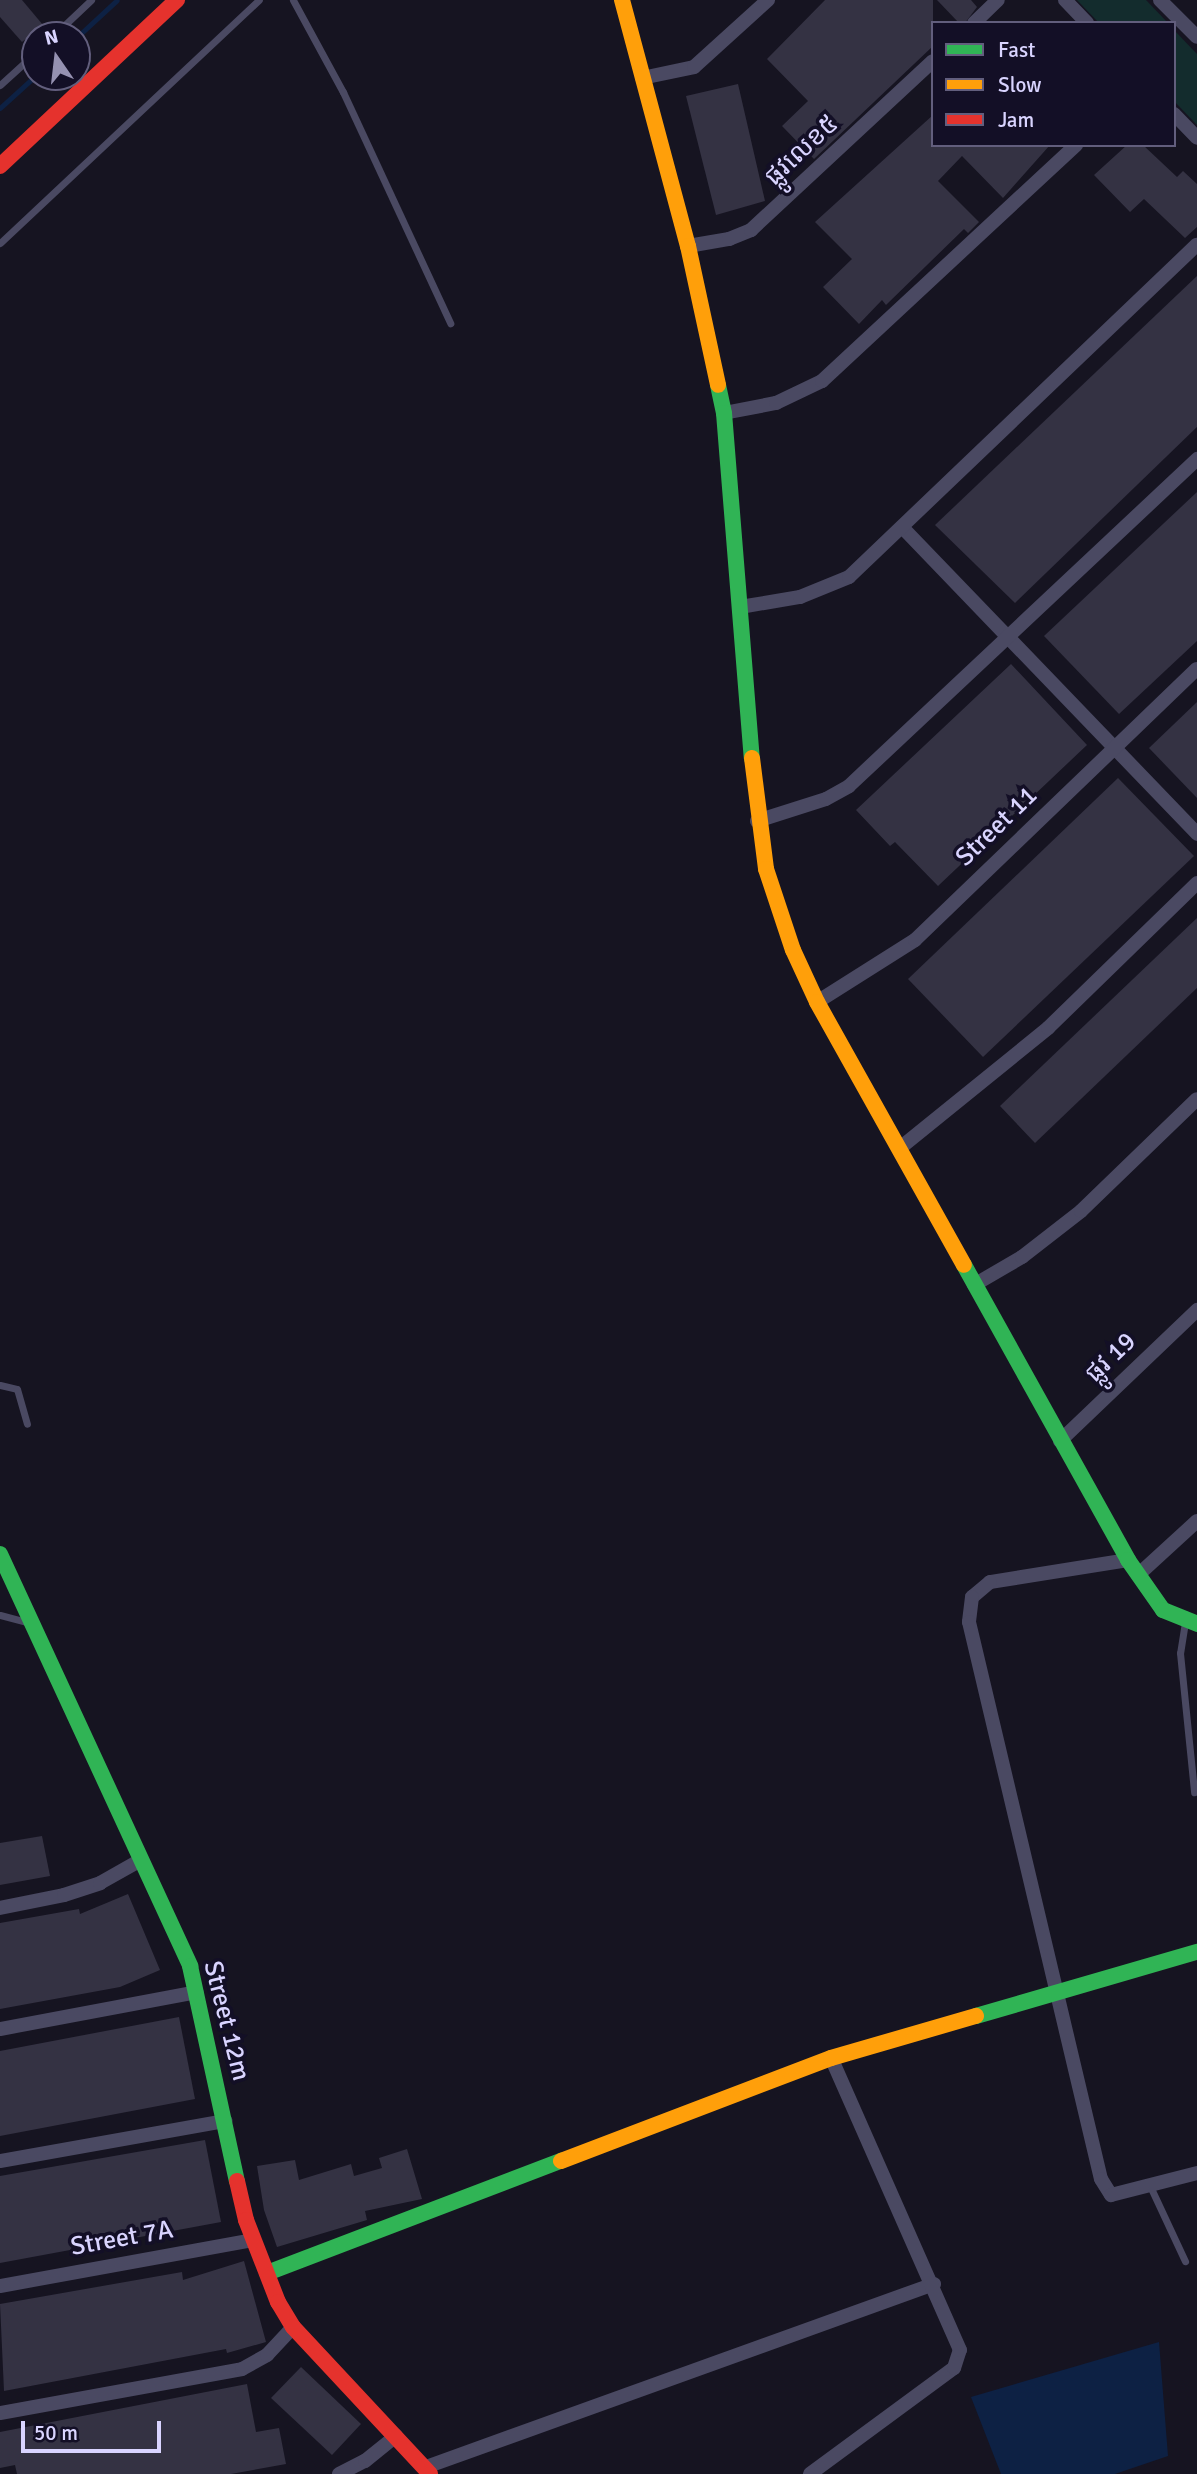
<!DOCTYPE html>
<meta charset="utf-8">
<style>
body{margin:0}
#map{position:relative;width:1197px;height:2474px;overflow:hidden;background:#161421;font-family:Signika,"Noto Sans Khmer",sans-serif}
div>[style]{position:absolute}
.green>*{inset:0;background:#132c2d}
.water>*{inset:0;background:#0d2144}
.stream>*{height:5px;margin:-2.5px;padding:0 2.5px;transform-origin:2.5px;border-radius:2.5px;background:#0d2144}
.building>*{inset:0;background:#343243}
.lane>*{height:7px;margin:-3.5px;padding:0 3.5px;transform-origin:3.5px;border-radius:3.5px;background:#4a4962}
.street>*{height:14px;margin:-7px;padding:0 7px;transform-origin:7px;border-radius:7px;background:#4a4962}
.fast>*{height:16px;margin:-8px;padding:0 8px;transform-origin:8px;border-radius:8px;background:#30b455}
.slow>*{height:16px;margin:-8px;padding:0 8px;transform-origin:8px;border-radius:8px;background:#ff9f0a}
.jam>*{height:16px;margin:-8px;padding:0 8px;transform-origin:8px;border-radius:8px;background:#e5322d}
span{translate:-50% -50%;white-space:nowrap;text-align:center;line-height:1.15;-webkit-text-stroke:7px #130f26;paint-order:stroke}
.street-label{font-size:26px;color:#d9d4ff}
.legend{position:absolute;left:931px;top:21px;width:245px;height:126px;box-sizing:border-box;background:#130f26;border:2px solid #625e7d;margin:0;padding:9px 12px;list-style:none;font-size:21px;color:#d9d4ff}
.legend li{display:flex;align-items:center;gap:14px;height:35px}
.legend b{width:35px;border:2px solid #625e7d}
.north{position:absolute;left:21px;top:21px;width:70px;height:70px;box-sizing:border-box;background:#130f26;border:2px solid #625e7d;border-radius:50%;rotate:346deg;font-size:19px;font-weight:700;line-height:28px;text-align:center;color:#d9d4ff}
.north::after{content:'';display:block;margin:auto;width:24px;height:32px;background:#9591b1;clip-path:polygon(50% 0,100% 100%,50% 72%,0 100%)}
.scale{position:absolute;left:21px;top:2421px;width:140px;height:32px;box-sizing:border-box;border:4px solid #d9d4ff;border-top:0;padding-left:9px;font-size:21px;line-height:24px;white-space:nowrap;color:#d9d4ff;-webkit-text-stroke:5px #130f26;paint-order:stroke}
</style>
<div id="map">
<div class="green">
<i style="clip-path:polygon(1077px 0,1146px 0,1168px 23px,1099px 23px)"></i>
<i style="clip-path:polygon(1174px 30px,1197px 54px,1197px 125px,1174px 101px)"></i>
</div>
<div class="water">
<i style="clip-path:polygon(1159px 2342px,1168px 2456px,1115px 2474px,1001px 2474px,971px 2397px)"></i>
</div>
<div class="stream">
<i style="left:77px;top:37px;width:54px;rotate:-42.8deg"></i>
<i style="left:0;top:108px;width:47px;rotate:-42.4deg"></i>
</div>
<div class="building">
<i style="clip-path:polygon(0 0,22px 0,43px 25px,22px 42px,0 17px)"></i>
<i style="clip-path:polygon(825px 0,933px 0,933px 46px,814px 159px,782px 126px,808px 101px,767px 59px)"></i>
<i style="clip-path:polygon(937px 0,971px 0,977px 7px,965px 23px,959px 23px)"></i>
<i style="clip-path:polygon(738px 84px,765px 201px,716px 215px,686px 96px)"></i>
<i style="clip-path:polygon(933px 115px,933px 145px,1050px 145px,1003px 198px,962px 156px,938px 181px,979px 222px,968px 233px,964px 229px,886px 305px,882px 300px,859px 324px,823px 287px,852px 259px,815px 222px)"></i>
<i style="clip-path:polygon(1127px 145px,1143px 145px,1177px 177px,1183px 171px,1197px 184px,1197px 227px,1185px 238px,1144px 199px,1130px 212px,1094px 175px)"></i>
<i style="clip-path:polygon(1197px 276px,1197px 427px,1015px 603px,935px 525px)"></i>
<i style="clip-path:polygon(1197px 492px,1197px 641px,1119px 714px,1044px 636px)"></i>
<i style="clip-path:polygon(1011px 664px,1087px 745px,938px 886px,895px 842px,890px 846px,856px 810px)"></i>
<i style="clip-path:polygon(1197px 702px,1197px 798px,1149px 748px)"></i>
<i style="clip-path:polygon(1118px 778px,1194px 856px,983px 1057px,908px 979px)"></i>
<i style="clip-path:polygon(1197px 918px,1197px 988px,1035px 1143px,1000px 1106px)"></i>
<i style="clip-path:polygon(42px 1836px,50px 1876px,0 1885px,0 1843px)"></i>
<i style="clip-path:polygon(128px 1894px,160px 1970px,120px 1987px,0 2009px,0 1923px,79px 1909px,80px 1914px)"></i>
<i style="clip-path:polygon(179px 2017px,195px 2099px,0 2136px,0 2051px)"></i>
<i style="clip-path:polygon(205px 2140px,221px 2222px,0 2263px,0 2176px)"></i>
<i style="clip-path:polygon(407px 2149px,422px 2199px,365px 2211px,367px 2220px,277px 2247px,264px 2210px,257px 2166px,295px 2160px,299px 2180px,351px 2164px,354px 2176px,382px 2168px,379px 2158px)"></i>
<i style="clip-path:polygon(244px 2261px,266px 2342px,227px 2353px,226px 2349px,4px 2391px,0 2304px,182px 2272px,183px 2280px)"></i>
<i style="clip-path:polygon(301px 2367px,361px 2424px,332px 2455px,271px 2398px)"></i>
<i style="clip-path:polygon(247px 2384px,256px 2432px,279px 2428px,286px 2464px,231px 2474px,17px 2474px,15px 2465px,0 2468px,0 2432px)"></i>
</div>
<div class="lane">
<i style="left:293px;top:0;width:105px;rotate:61.5deg"></i>
<i style="left:343px;top:92px;width:255px;rotate:65.1deg"></i>
<i style="left:54px;top:35px;width:51px;rotate:-43.4deg"></i>
<i style="left:0;top:85px;width:47px;rotate:-42.4deg"></i>
<i style="left:0;top:243px;width:355px;rotate:-43.2deg"></i>
<i style="left:0;top:1385px;width:17px;rotate:13deg"></i>
<i style="left:17px;top:1389px;width:36px;rotate:74deg"></i>
<i style="left:0;top:1615px;width:27px;rotate:15deg"></i>
<i style="left:1185px;top:1622px;width:31px;rotate:99deg"></i>
<i style="left:1180px;top:1653px;width:140px;rotate:84.2deg"></i>
<i style="left:1150px;top:2186px;width:83px;rotate:65deg"></i>
</div>
<div class="street">
<i style="left:1065px;top:0;width:32px;rotate:46deg"></i>
<i style="left:1160px;top:0;width:52px;rotate:45deg"></i>
<i style="left:974px;top:23px;width:33px;rotate:-44deg"></i>
<i style="left:642px;top:78px;width:53px;rotate:-11.9deg"></i>
<i style="left:694px;top:67px;width:100px;rotate:-42.2deg"></i>
<i style="left:1174px;top:114px;width:33px;rotate:46deg"></i>
<i style="left:688px;top:246px;width:42px;rotate:-9.7deg"></i>
<i style="left:729px;top:239px;width:24px;rotate:-22deg"></i>
<i style="left:751px;top:230px;width:248px;rotate:-42.9deg"></i>
<i style="left:724px;top:413px;width:53px;rotate:-10.9deg"></i>
<i style="left:776px;top:403px;width:51px;rotate:-25.6deg"></i>
<i style="left:822px;top:381px;width:347px;rotate:-42.9deg"></i>
<i style="left:902px;top:527px;width:426px;rotate:46.1deg"></i>
<i style="left:740px;top:607px;width:61px;rotate:-9.5deg"></i>
<i style="left:800px;top:597px;width:53px;rotate:-22.2deg"></i>
<i style="left:849px;top:577px;width:481px;rotate:-43.7deg"></i>
<i style="left:757px;top:821px;width:72px;rotate:-17.7deg"></i>
<i style="left:826px;top:799px;width:26px;rotate:-29deg"></i>
<i style="left:849px;top:786px;width:478px;rotate:-43.2deg"></i>
<i style="left:817px;top:1002px;width:116px;rotate:-32.3deg"></i>
<i style="left:915px;top:940px;width:391px;rotate:-43.9deg"></i>
<i style="left:900px;top:1148px;width:191px;rotate:-39deg"></i>
<i style="left:1048px;top:1028px;width:208px;rotate:-44.2deg"></i>
<i style="left:974px;top:1285px;width:56px;rotate:-30.3deg"></i>
<i style="left:1022px;top:1257px;width:75px;rotate:-37.9deg"></i>
<i style="left:1081px;top:1211px;width:161px;rotate:-44deg"></i>
<i style="left:1060px;top:1441px;width:190px;rotate:-43.7deg"></i>
<i style="left:1128px;top:1560px;width:140px;rotate:170.9deg"></i>
<i style="left:990px;top:1582px;width:23px;rotate:140deg"></i>
<i style="left:972px;top:1597px;width:25px;rotate:97deg"></i>
<i style="left:969px;top:1622px;width:572px;rotate:76.67deg"></i>
<i style="left:1101px;top:2179px;width:19px;rotate:58deg"></i>
<i style="left:1111px;top:2195px;width:89px;rotate:-14.3deg"></i>
<i style="left:1138px;top:1575px;width:80px;rotate:-42.5deg"></i>
<i style="left:0;top:1908px;width:65px;rotate:-11.5deg"></i>
<i style="left:64px;top:1895px;width:38px;rotate:-18deg"></i>
<i style="left:100px;top:1883px;width:45px;rotate:-29.4deg"></i>
<i style="left:0;top:2029px;width:200px;rotate:-10.6deg"></i>
<i style="left:0;top:2161px;width:229px;rotate:-10.1deg"></i>
<i style="left:0;top:2286px;width:258px;rotate:-10.3deg"></i>
<i style="left:0;top:2413px;width:246px;rotate:-10.3deg"></i>
<i style="left:242px;top:2369px;width:29px;rotate:-29deg"></i>
<i style="left:267px;top:2355px;width:38px;rotate:-47deg"></i>
<i style="left:426px;top:2467px;width:540px;rotate:-19.81deg"></i>
<i style="left:339px;top:2474px;width:29px;rotate:-27deg"></i>
<i style="left:365px;top:2461px;width:40px;rotate:-39deg"></i>
<i style="left:810px;top:2474px;width:179px;rotate:-36.4deg"></i>
<i style="left:954px;top:2368px;width:19px;rotate:-72deg"></i>
<i style="left:960px;top:2350px;width:319px;rotate:-113.8deg"></i>
</div>
<div class="fast">
<i style="left:718px;top:385px;width:29px;rotate:78deg"></i>
<i style="left:724px;top:413px;width:346px;rotate:85.4deg"></i>
<i style="left:964px;top:1265px;width:338px;rotate:60.9deg"></i>
<i style="left:1128px;top:1560px;width:61px;rotate:55deg"></i>
<i style="left:1163px;top:1610px;width:37px;rotate:22deg"></i>
<i style="left:0;top:1554px;width:454px;rotate:65.2deg"></i>
<i style="left:190px;top:1966px;width:220px;rotate:77.7deg"></i>
<i style="left:976px;top:2016px;width:230px;rotate:-16.2deg"></i>
<i style="left:267px;top:2273px;width:315px;rotate:-20.9deg"></i>
</div>
<div class="slow">
<i style="left:622px;top:0;width:255px;rotate:75deg"></i>
<i style="left:688px;top:246px;width:142px;rotate:77.8deg"></i>
<i style="left:752px;top:758px;width:112px;rotate:82.8deg"></i>
<i style="left:766px;top:869px;width:85px;rotate:71.6deg"></i>
<i style="left:793px;top:950px;width:57px;rotate:65.2deg"></i>
<i style="left:817px;top:1002px;width:301px;rotate:60.8deg"></i>
<i style="left:561px;top:2161px;width:289px;rotate:-20.9deg"></i>
<i style="left:831px;top:2058px;width:151px;rotate:-16.2deg"></i>
</div>
<div class="jam">
<i style="left:0;top:166px;width:243px;rotate:-43.2deg"></i>
<i style="left:237px;top:2181px;width:40px;rotate:77deg"></i>
<i style="left:246px;top:2220px;width:88px;rotate:68.7deg"></i>
<i style="left:278px;top:2302px;width:29px;rotate:59deg"></i>
<i style="left:293px;top:2327px;width:201px;rotate:47deg"></i>
</div>
<div class="street-label">
<span style="left:802px;top:151px;rotate:-43deg">ផ្លូវលេខ៥</span>
<span style="left:997px;top:827px;rotate:-44deg">Street 11</span>
<span style="left:1111px;top:1358px;rotate:-44deg">ផ្លូវ 19</span>
<span style="left:226px;top:2021px;rotate:76deg">Street 12m</span>
<span style="left:122px;top:2239px;rotate:-10deg">Street 7A</span>
</div>
<ul class="legend">
<li><b style="height:9px;background:#30b455"></b>Fast</li>
<li><b style="height:9px;background:#ff9f0a"></b>Slow</li>
<li><b style="height:9px;background:#e5322d"></b>Jam</li>
</ul>
<div class="north">N</div>
<div class="scale">50 m</div>
</div>
